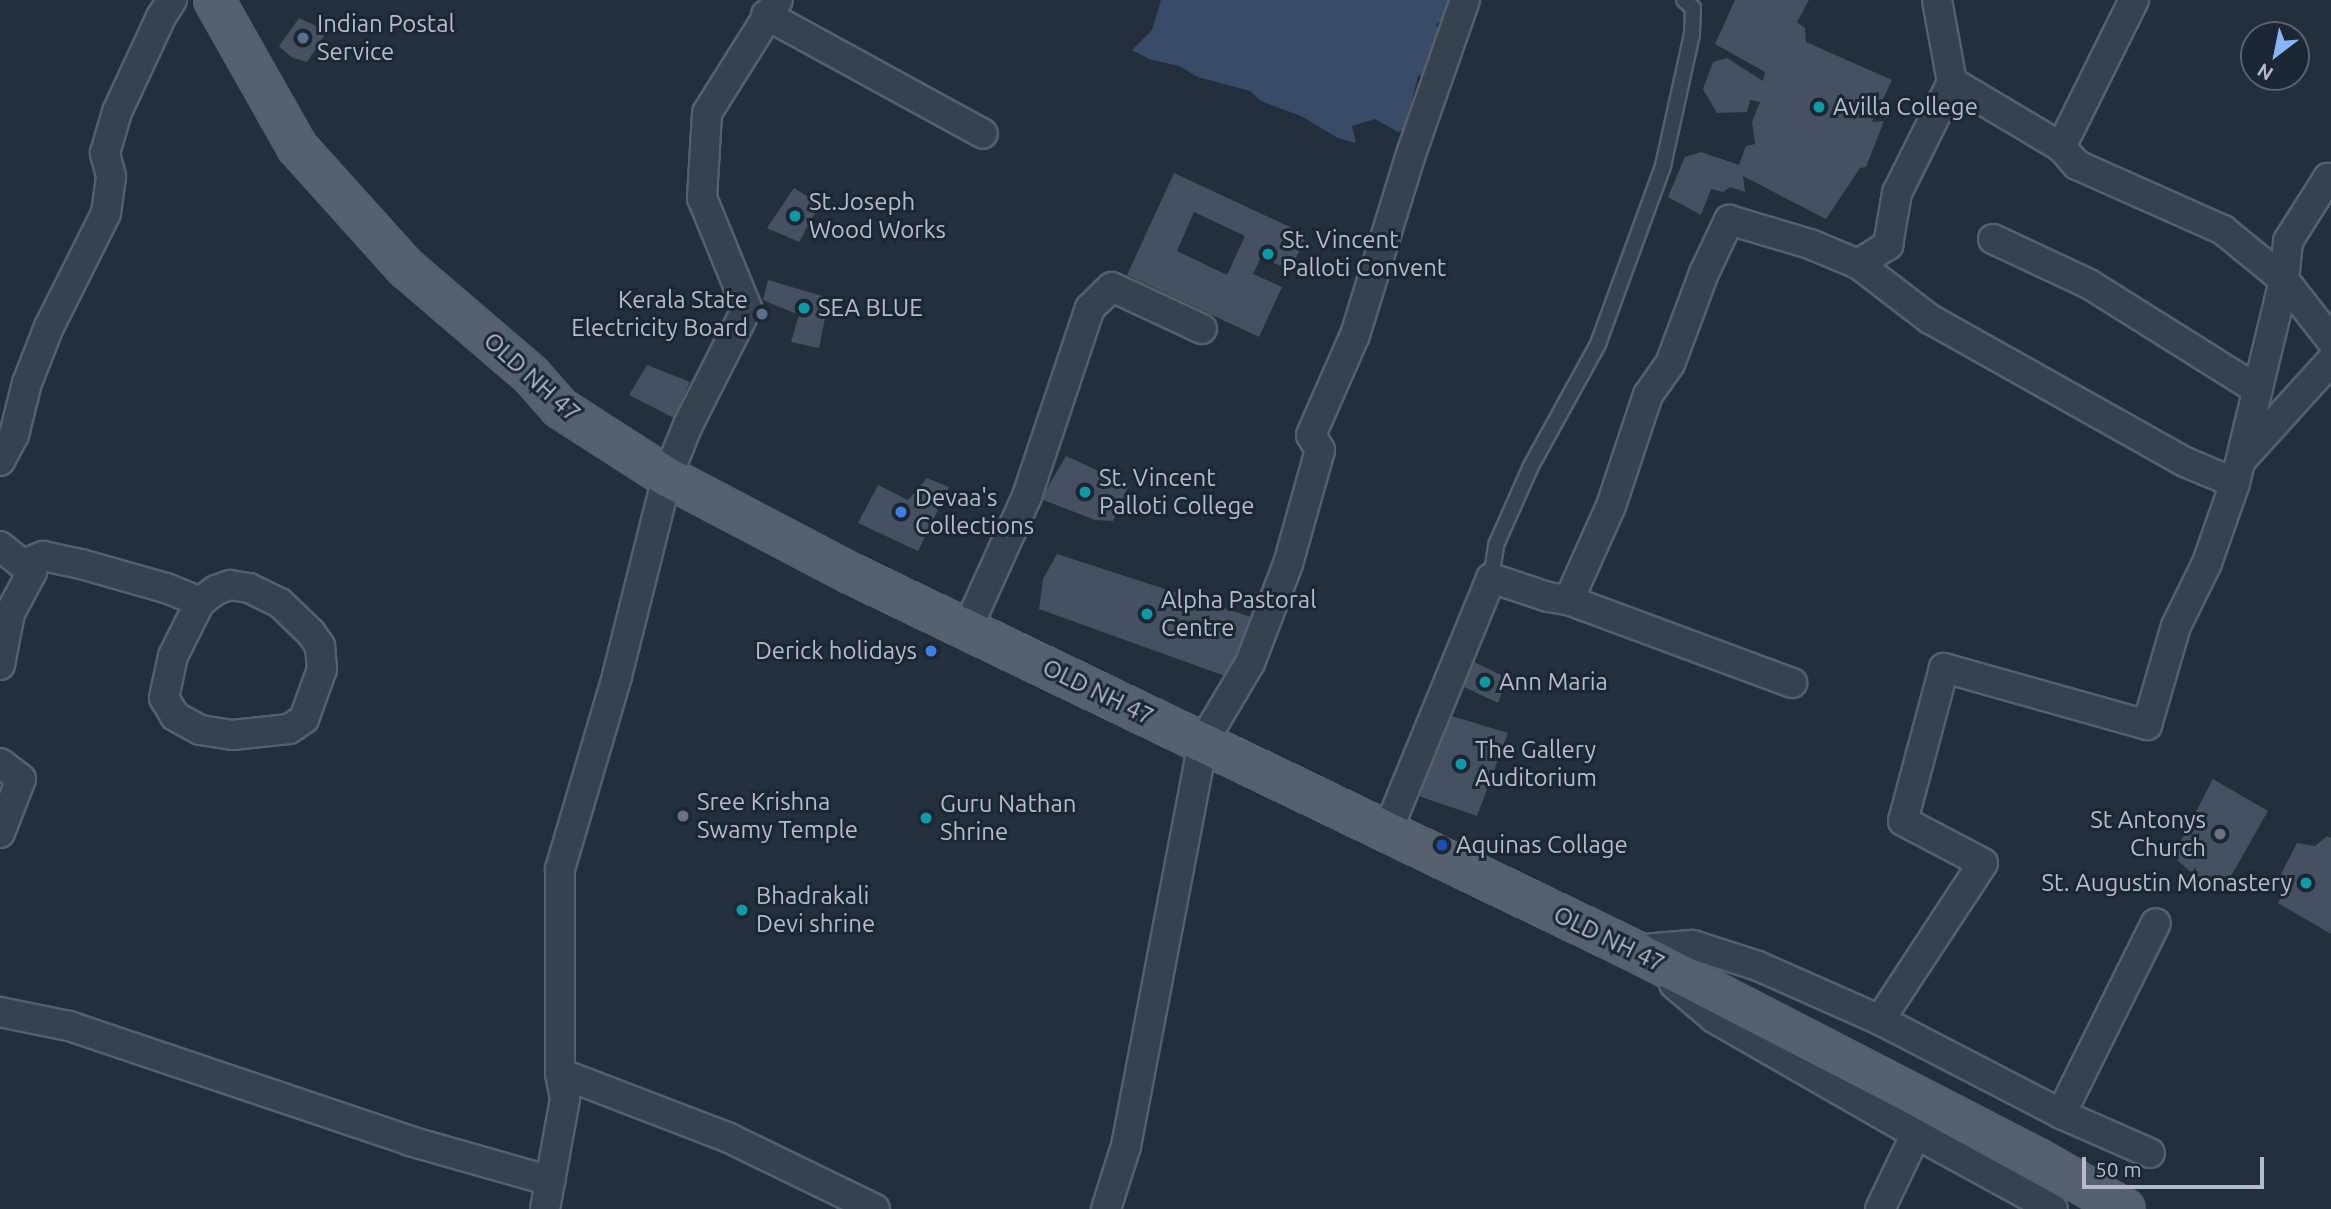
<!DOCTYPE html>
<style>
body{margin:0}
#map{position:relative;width:2331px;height:1209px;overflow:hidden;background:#242f3e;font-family:Ubuntu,sans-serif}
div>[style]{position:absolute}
.water>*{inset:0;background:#394c67}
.building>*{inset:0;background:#455162}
.roads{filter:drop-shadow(2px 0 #565f6c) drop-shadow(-2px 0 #565f6c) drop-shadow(0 2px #565f6c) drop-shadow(0 -2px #565f6c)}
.lane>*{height:14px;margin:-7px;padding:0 7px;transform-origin:7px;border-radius:7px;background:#38414e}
.street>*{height:28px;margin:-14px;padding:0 14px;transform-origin:14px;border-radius:14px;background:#38414e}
.primary>*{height:38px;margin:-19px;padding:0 19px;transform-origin:19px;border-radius:19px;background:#56606e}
.dots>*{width:19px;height:19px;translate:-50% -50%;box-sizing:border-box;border:4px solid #1d2633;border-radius:50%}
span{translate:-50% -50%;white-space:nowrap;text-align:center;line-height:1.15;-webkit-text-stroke:6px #1d2633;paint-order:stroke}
.poi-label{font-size:24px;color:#b4bcc9}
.left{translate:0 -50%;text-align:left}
.right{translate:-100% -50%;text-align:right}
.street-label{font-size:24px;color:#b4bcc9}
.north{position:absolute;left:2240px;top:21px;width:70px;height:70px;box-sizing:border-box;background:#1d2633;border:2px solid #59626f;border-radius:50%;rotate:212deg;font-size:19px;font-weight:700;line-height:28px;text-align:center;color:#b4bcc9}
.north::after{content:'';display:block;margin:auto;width:24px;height:32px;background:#8ab4f8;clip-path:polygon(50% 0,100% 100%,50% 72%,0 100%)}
.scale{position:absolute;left:2082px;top:1157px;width:182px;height:32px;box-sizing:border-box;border:4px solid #b4bcc9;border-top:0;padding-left:9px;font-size:21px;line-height:24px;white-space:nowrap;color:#b4bcc9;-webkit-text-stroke:5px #1d2633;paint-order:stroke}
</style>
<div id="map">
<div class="water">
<i style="clip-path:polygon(1161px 0,1452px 0,1446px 19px,1436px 24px,1441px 34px,1433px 70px,1418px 76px,1412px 100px,1421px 114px,1413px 127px,1398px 132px,1375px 119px,1352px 126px,1356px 143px,1338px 138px,1301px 116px,1261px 101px,1250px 91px,1198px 77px,1179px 66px,1149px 59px,1132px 50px,1152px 30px)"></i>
</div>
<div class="building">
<i style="clip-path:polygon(1735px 0,1809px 0,1797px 22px,1805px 28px,1806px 42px,1892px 80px,1872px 122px,1884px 121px,1866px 167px,1860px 168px,1826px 219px,1743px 176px,1745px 192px,1730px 187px,1723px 192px,1711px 189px,1701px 215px,1668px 197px,1685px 157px,1701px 152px,1739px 165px,1746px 146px,1755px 144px,1752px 122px,1760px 102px,1750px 100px,1747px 112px,1717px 113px,1703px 89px,1713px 62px,1727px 58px,1763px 81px,1765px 72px,1715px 44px)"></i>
<i style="clip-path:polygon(299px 18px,327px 31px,307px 62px,291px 57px,279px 46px)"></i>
<i style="clip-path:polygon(evenodd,1174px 173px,1307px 235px,1290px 270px,1261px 257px,1253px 274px,1282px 287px,1259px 337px,1127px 275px,1174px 173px,1194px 212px,1245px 236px,1227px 275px,1177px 251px,1194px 212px)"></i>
<i style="clip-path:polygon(794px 188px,820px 204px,799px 242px,767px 228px)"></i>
<i style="clip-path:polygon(768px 280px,829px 298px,819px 348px,791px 342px,799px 315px,763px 300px)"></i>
<i style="clip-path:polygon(647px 365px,690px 382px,674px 418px,629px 395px)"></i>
<i style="clip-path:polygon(1066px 456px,1129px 485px,1113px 521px,1095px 520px,1041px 499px)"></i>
<i style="clip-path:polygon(927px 478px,949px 487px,918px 551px,858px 523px,878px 485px,908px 500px)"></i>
<i style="clip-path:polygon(1057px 554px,1257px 619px,1238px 667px,1225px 676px,1039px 609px,1043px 579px)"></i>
<i style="clip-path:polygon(1474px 662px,1507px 678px,1498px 703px,1462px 686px)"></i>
<i style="clip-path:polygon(1445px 714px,1508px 733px,1477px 816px,1413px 794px)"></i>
<i style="clip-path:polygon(2213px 779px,2268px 811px,2227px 883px,2194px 875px,2173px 856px)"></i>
<i style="clip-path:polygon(2327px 836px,2331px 838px,2331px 934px,2278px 903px,2286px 886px,2278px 880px,2297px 843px,2315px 846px)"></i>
</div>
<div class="roads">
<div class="lane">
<i style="left:1491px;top:578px;width:33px;rotate:-81deg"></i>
<i style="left:1496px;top:545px;width:86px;rotate:-66.1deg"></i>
<i style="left:1531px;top:466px;width:139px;rotate:-61.2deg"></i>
<i style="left:1598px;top:344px;width:189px;rotate:-69.9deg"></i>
<i style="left:1663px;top:166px;width:135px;rotate:-77.6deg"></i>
<i style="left:1692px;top:34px;width:26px;rotate:-88deg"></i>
<i style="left:1693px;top:8px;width:12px;rotate:-138deg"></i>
</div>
<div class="street">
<i style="left:766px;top:15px;width:247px;rotate:28.7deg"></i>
<i style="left:1952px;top:82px;width:127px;rotate:30.8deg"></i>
<i style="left:2061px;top:147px;width:24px;rotate:48deg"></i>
<i style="left:2077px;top:165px;width:160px;rotate:24deg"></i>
<i style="left:2223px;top:230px;width:79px;rotate:39.3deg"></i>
<i style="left:2284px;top:280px;width:76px;rotate:51.9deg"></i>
<i style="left:2061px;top:147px;width:164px;rotate:-63.6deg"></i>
<i style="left:1993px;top:239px;width:106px;rotate:25.1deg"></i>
<i style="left:2089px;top:284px;width:199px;rotate:32.1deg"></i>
<i style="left:1858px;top:264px;width:91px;rotate:37.4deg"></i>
<i style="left:1930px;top:319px;width:292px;rotate:29.3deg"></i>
<i style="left:2185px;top:462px;width:54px;rotate:22.8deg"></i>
<i style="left:2235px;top:483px;width:85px;rotate:109.3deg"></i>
<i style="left:2207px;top:563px;width:70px;rotate:116.2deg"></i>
<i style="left:2176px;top:626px;width:103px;rotate:106.3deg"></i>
<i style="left:2147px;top:725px;width:211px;rotate:-164.3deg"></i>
<i style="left:1944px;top:668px;width:158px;rotate:105deg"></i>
<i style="left:1903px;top:821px;width:90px;rotate:27.7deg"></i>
<i style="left:1983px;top:863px;width:188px;rotate:123.3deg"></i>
<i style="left:2243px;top:458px;width:131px;rotate:-47.8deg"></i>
<i style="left:0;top:461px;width:30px;rotate:-62deg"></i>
<i style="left:14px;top:435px;width:54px;rotate:-76deg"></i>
<i style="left:27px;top:383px;width:60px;rotate:-68.6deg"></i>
<i style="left:49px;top:327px;width:127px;rotate:-63.4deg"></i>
<i style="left:106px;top:213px;width:37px;rotate:-82deg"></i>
<i style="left:111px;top:176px;width:24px;rotate:-105deg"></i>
<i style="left:105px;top:153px;width:43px;rotate:-73.7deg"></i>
<i style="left:117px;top:112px;width:105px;rotate:-65.1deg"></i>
<i style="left:161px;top:17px;width:20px;rotate:-57deg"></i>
<i style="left:2235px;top:483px;width:209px;rotate:-76.4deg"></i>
<i style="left:2284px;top:280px;width:39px;rotate:-84deg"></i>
<i style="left:2288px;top:241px;width:75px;rotate:-57.6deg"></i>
<i style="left:2328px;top:178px;width:4px;rotate:34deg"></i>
<i style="left:0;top:546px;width:41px;rotate:39.1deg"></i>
<i style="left:32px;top:572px;width:47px;rotate:118.2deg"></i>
<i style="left:10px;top:613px;width:53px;rotate:100.9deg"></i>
<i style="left:24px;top:564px;width:21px;rotate:-23deg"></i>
<i style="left:43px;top:556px;width:39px;rotate:12deg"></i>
<i style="left:81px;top:564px;width:88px;rotate:15.8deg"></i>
<i style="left:166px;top:588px;width:37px;rotate:22deg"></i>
<i style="left:200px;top:602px;width:20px;rotate:-37deg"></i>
<i style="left:216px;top:590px;width:15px;rotate:-20deg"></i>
<i style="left:230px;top:585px;width:19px;rotate:9deg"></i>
<i style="left:249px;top:588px;width:34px;rotate:26deg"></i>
<i style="left:280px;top:603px;width:43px;rotate:44.1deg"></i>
<i style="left:311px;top:633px;width:16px;rotate:55deg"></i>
<i style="left:320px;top:646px;width:23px;rotate:85deg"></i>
<i style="left:322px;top:669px;width:53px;rotate:109.8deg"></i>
<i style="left:304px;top:719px;width:18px;rotate:146deg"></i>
<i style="left:289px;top:729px;width:57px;rotate:174deg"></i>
<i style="left:232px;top:735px;width:32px;rotate:-171deg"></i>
<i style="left:200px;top:730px;width:29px;rotate:-151deg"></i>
<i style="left:175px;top:716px;width:21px;rotate:-121deg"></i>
<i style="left:164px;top:698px;width:43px;rotate:-77.9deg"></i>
<i style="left:173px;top:656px;width:60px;rotate:-63.4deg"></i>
<i style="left:1568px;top:600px;width:239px;rotate:20.3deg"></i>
<i style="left:967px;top:629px;width:146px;rotate:-65.7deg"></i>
<i style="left:1027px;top:496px;width:198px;rotate:-71.5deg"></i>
<i style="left:1090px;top:308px;width:30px;rotate:-44deg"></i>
<i style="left:1112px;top:287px;width:99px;rotate:25deg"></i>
<i style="left:0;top:763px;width:26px;rotate:37deg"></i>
<i style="left:21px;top:779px;width:58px;rotate:111.3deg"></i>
<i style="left:1387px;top:832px;width:274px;rotate:-67.7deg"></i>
<i style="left:1491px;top:578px;width:60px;rotate:18.4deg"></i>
<i style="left:1548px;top:597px;width:20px;rotate:9deg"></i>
<i style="left:1568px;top:600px;width:8px;rotate:-60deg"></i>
<i style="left:1572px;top:593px;width:95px;rotate:-65.9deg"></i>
<i style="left:1611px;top:506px;width:117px;rotate:-71.6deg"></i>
<i style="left:1648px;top:395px;width:38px;rotate:-55deg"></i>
<i style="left:1670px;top:364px;width:97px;rotate:-69.5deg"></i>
<i style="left:1704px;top:273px;width:59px;rotate:-64.7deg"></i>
<i style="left:1729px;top:220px;width:84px;rotate:16.5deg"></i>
<i style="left:1810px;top:244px;width:52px;rotate:22.6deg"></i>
<i style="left:1858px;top:264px;width:36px;rotate:-32deg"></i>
<i style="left:1888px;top:245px;width:53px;rotate:-80.2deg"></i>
<i style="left:1897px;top:193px;width:124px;rotate:-63.6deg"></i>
<i style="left:1952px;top:82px;width:83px;rotate:-100.4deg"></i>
<i style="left:1637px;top:952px;width:18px;rotate:-13deg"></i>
<i style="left:1655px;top:948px;width:38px;rotate:-5deg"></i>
<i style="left:1693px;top:945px;width:68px;rotate:17.9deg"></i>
<i style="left:1758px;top:966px;width:133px;rotate:23.9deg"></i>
<i style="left:1880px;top:1020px;width:204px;rotate:27.4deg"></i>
<i style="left:2061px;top:1114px;width:97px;rotate:23.7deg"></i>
<i style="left:1674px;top:984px;width:52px;rotate:40.4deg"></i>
<i style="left:1714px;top:1018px;width:233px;rotate:29.9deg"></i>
<i style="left:1916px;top:1134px;width:83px;rotate:115.6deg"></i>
<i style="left:0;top:1012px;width:70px;rotate:11.5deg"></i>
<i style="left:69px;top:1026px;width:360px;rotate:18.6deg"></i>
<i style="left:410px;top:1141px;width:146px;rotate:15.9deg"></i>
<i style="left:560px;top:1073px;width:181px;rotate:21deg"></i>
<i style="left:729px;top:1138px;width:162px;rotate:25.9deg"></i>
<i style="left:2061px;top:1114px;width:213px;rotate:-63.6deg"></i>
<i style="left:1916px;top:1134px;width:156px;rotate:28.7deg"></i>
<i style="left:545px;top:1209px;width:112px;rotate:-79.7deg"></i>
<i style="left:565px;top:1099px;width:26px;rotate:-101deg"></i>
<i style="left:560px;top:1073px;width:204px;rotate:-90deg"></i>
<i style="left:560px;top:869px;width:201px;rotate:-73.5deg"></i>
<i style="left:617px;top:676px;width:205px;rotate:-75.9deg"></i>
<i style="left:667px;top:477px;width:56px;rotate:-68deg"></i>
<i style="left:688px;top:425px;width:131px;rotate:-63.2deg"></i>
<i style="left:747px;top:308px;width:119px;rotate:-112.2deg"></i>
<i style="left:702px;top:198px;width:85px;rotate:-86.6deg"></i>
<i style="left:707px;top:113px;width:133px;rotate:-57.9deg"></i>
<i style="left:1106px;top:1209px;width:66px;rotate:-72.4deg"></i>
<i style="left:1126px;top:1146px;width:411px;rotate:-79.2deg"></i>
<i style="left:1203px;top:742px;width:92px;rotate:-59.3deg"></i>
<i style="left:1250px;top:663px;width:106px;rotate:-69deg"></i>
<i style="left:1288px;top:564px;width:118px;rotate:-74.3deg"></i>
<i style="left:1320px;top:450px;width:17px;rotate:-121deg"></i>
<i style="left:1311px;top:435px;width:109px;rotate:-66.3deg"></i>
<i style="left:1355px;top:335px;width:186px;rotate:-72.8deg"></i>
<i style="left:1410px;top:157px;width:166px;rotate:-70.7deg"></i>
</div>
<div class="primary">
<i style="left:214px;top:0;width:169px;rotate:60.5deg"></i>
<i style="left:297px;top:147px;width:161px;rotate:48deg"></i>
<i style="left:405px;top:267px;width:166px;rotate:40.6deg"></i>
<i style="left:531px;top:375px;width:44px;rotate:48.7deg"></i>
<i style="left:560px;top:408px;width:127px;rotate:32.8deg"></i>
<i style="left:667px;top:477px;width:209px;rotate:27.7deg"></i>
<i style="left:852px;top:574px;width:871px;rotate:25.71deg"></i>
<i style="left:1637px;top:952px;width:451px;rotate:27.3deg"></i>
<i style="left:2038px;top:1159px;width:100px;rotate:29.9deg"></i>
</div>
</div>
<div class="dots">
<i style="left:303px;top:38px;background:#5c6f8a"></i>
<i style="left:1819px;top:107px;background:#0f9aa8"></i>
<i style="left:795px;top:216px;background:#0f9aa8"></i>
<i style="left:1268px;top:254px;background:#0f9aa8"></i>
<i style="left:804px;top:308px;background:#0f9aa8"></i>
<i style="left:762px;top:314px;background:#5c6f8a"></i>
<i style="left:1085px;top:492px;background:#0f9aa8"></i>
<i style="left:901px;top:512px;background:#3f7fe0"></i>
<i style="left:1147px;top:614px;background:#0f9aa8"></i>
<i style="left:931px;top:651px;background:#3f7fe0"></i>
<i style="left:1485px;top:682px;background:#0f9aa8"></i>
<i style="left:1461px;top:764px;background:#0f9aa8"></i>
<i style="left:683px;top:816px;background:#6b7280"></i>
<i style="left:926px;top:818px;background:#0f9aa8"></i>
<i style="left:2220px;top:834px;background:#6b7280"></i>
<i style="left:1442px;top:845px;background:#1a4fb4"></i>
<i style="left:2306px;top:883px;background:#0f9aa8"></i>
<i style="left:742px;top:910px;background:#0f9aa8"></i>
</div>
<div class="poi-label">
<span class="left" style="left:317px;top:38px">Indian Postal<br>Service</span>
<span class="left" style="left:1833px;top:107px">Avilla College</span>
<span class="left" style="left:809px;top:216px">St.Joseph<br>Wood Works</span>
<span class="left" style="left:1282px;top:254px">St. Vincent<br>Palloti Convent</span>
<span class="right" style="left:748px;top:314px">Kerala State<br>Electricity Board</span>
<span class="left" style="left:818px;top:308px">SEA BLUE</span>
<span class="left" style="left:1099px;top:492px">St. Vincent<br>Palloti College</span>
<span class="left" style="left:915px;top:512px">Devaa's<br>Collections</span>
<span class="left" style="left:1161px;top:614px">Alpha Pastoral<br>Centre</span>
<span class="right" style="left:917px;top:651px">Derick holidays</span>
<span class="left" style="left:1499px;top:682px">Ann Maria</span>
<span class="left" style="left:1475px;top:764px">The Gallery<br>Auditorium</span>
<span class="left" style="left:697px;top:816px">Sree Krishna<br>Swamy Temple</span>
<span class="left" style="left:940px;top:818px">Guru Nathan<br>Shrine</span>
<span class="right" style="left:2206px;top:834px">St Antonys<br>Church</span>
<span class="left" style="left:1456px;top:845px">Aquinas Collage</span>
<span class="right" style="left:2292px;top:883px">St. Augustin Monastery</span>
<span class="left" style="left:756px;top:910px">Bhadrakali<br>Devi shrine</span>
</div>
<div class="street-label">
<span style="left:532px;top:377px;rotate:42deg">OLD NH 47</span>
<span style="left:1098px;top:692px;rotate:26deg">OLD NH 47</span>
<span style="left:1609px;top:939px;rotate:26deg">OLD NH 47</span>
</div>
<div class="north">N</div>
<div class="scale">50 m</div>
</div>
